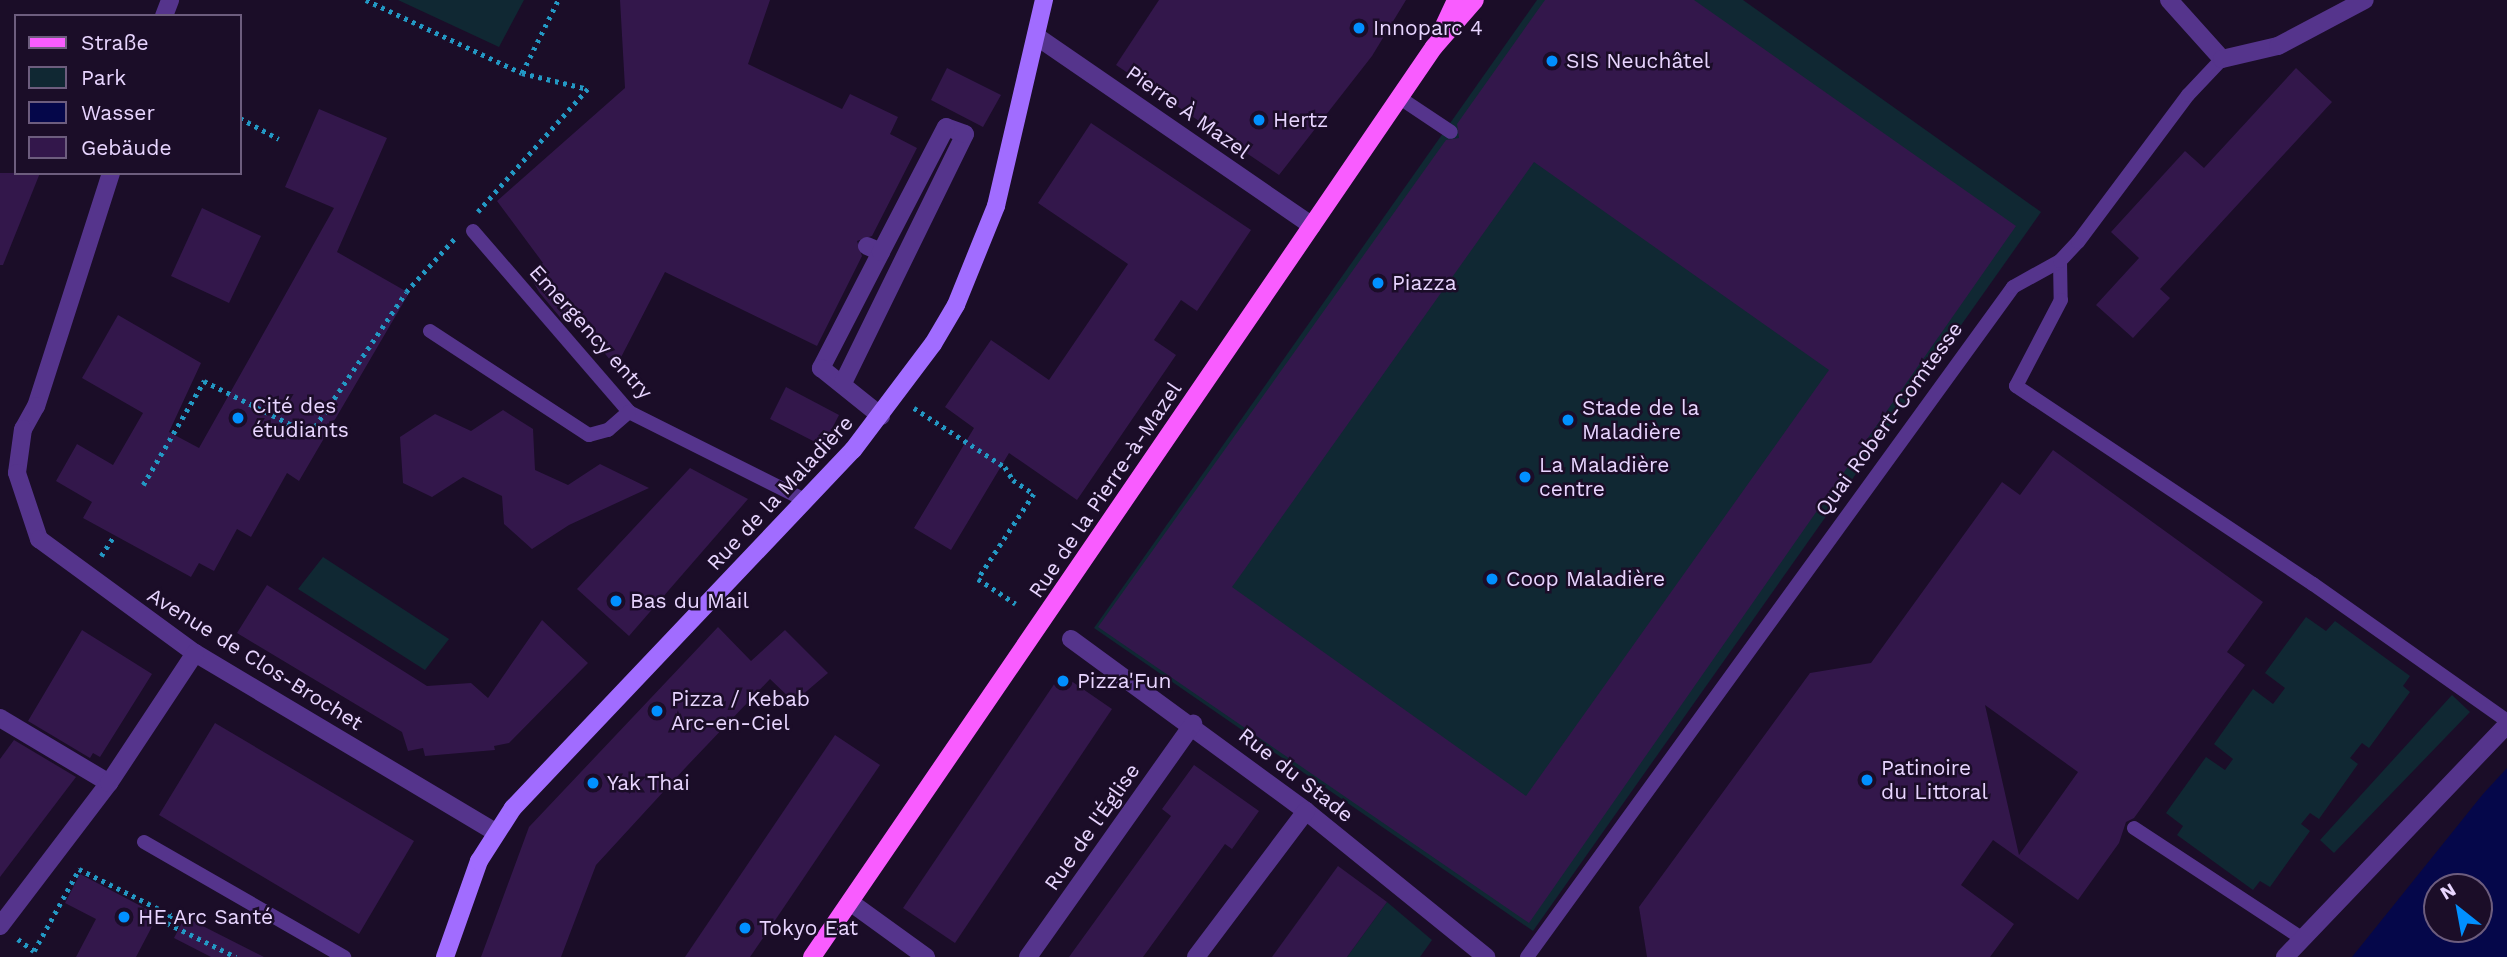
<!DOCTYPE html>
<meta charset="utf-8">
<style>
body{margin:0}
#map{position:relative;width:2507px;height:957px;overflow:hidden;background:#1b0d28;font-family:"Work Sans",sans-serif}
div>[style]{position:absolute}
.green>*{inset:0;background:#102833}
.water>*{inset:0;background:#05074a}
.building>*{inset:0;background:#33174b}
.path>*{height:4.5px;margin-top:-2.25px;transform-origin:0;background:repeating-linear-gradient(90deg,#2398c4 0 3.5px,transparent 0 8.5px)}
.lane>*{height:14px;margin:-7px;padding:0 7px;transform-origin:7px;border-radius:7px;background:#55348c}
.street>*{height:18px;margin:-9px;padding:0 9px;transform-origin:9px;border-radius:9px;background:#55348c}
.secondary>*{height:18px;margin:-9px;padding:0 9px;transform-origin:9px;border-radius:9px;background:#a16cff}
.primary>*{height:18px;margin:-9px;padding:0 9px;transform-origin:9px;border-radius:9px;background:#f95cff}
.dots>*{width:19px;height:19px;translate:-50% -50%;box-sizing:border-box;border:4px solid #1b0d28;border-radius:50%}
span{translate:-50% -50%;white-space:nowrap;text-align:center;line-height:1.15;-webkit-text-stroke:5px #1b0d28;paint-order:stroke}
.poi-label{font-size:21px;color:#e8d5ff}
.left{translate:0 -50%;text-align:left}
.street-label{font-size:21px;color:#e8d5ff}
.legend{position:absolute;left:14px;top:14px;width:228px;height:161px;box-sizing:border-box;background:#1b0d28;border:2px solid #6d5d7e;margin:0;padding:9px 12px;list-style:none;font-size:21px;color:#e8d5ff}
.legend li{display:flex;align-items:center;gap:14px;height:35px}
.legend b{width:35px;border:2px solid #6d5d7e}
.north{position:absolute;left:2423px;top:873px;width:70px;height:70px;box-sizing:border-box;background:#1b0d28;border:2px solid #6d5d7e;border-radius:50%;rotate:329deg;font-size:19px;font-weight:700;line-height:28px;text-align:center;color:#e8d5ff}
.north::after{content:'';display:block;margin:auto;width:24px;height:32px;background:#0190ff;clip-path:polygon(50% 0,100% 100%,50% 72%,0 100%)}
</style>
<div id="map">
<div class="green">
<i style="clip-path:polygon(398px 0,524px 0,499px 47px)"></i>
<i style="clip-path:polygon(1537px 0,1743px 0,2041px 212px,1533px 931px,1094px 628px)"></i>
<i style="clip-path:polygon(323px 557px,449px 639px,425px 670px,298px 589px)"></i>
<i style="clip-path:polygon(2306px 617px,2326px 631px,2335px 621px,2410px 676px,2403px 686px,2410px 692px,2369px 748px,2362px 743px,2350px 758px,2358px 764px,2319px 819px,2310px 813px,2301px 824px,2310px 831px,2270px 887px,2260px 881px,2253px 890px,2177px 835px,2183px 826px,2166px 813px,2206px 757px,2225px 770px,2233px 759px,2214px 744px,2253px 689px,2273px 704px,2285px 688px,2265px 673px)"></i>
<i style="clip-path:polygon(2452px 695px,2470px 712px,2334px 853px,2320px 840px)"></i>
<i style="clip-path:polygon(1387px 902px,1432px 940px,1420px 957px,1347px 957px)"></i>
</div>
<div class="water">
<i style="clip-path:polygon(evenodd,2507px 768px,2507px 957px,2352px 957px,2483px 794px,2507px 768px,2437px 887px,2479px 887px,2479px 929px,2437px 929px,2437px 887px)"></i>
</div>
<div class="building">
<i style="clip-path:polygon(620px 0,770px 0,748px 64px,842px 109px,850px 94px,898px 117px,890px 134px,917px 148px,872px 236px,857px 241px,862px 256px,817px 346px,665px 272px,616px 367px,572px 314px,564px 322px,539px 292px,529px 274px,543px 263px,497px 201px,625px 88px)"></i>
<i style="clip-path:polygon(1159px 0,1406px 0,1372px 56px,1279px 175px,1116px 65px)"></i>
<i style="clip-path:polygon(evenodd,1545px 0,1694px 0,2016px 226px,1529px 923px,1098px 627px,1446px 140px,1459px 138px,1457px 124px,1545px 0,1534px 162px,1829px 370px,1526px 796px,1232px 587px,1534px 162px)"></i>
<i style="clip-path:polygon(947px 68px,1001px 95px,983px 127px,931px 100px)"></i>
<i style="clip-path:polygon(2296px 68px,2332px 102px,2160px 289px,2170px 298px,2133px 338px,2096px 305px,2139px 258px,2111px 232px,2185px 151px,2204px 168px)"></i>
<i style="clip-path:polygon(319px 109px,387px 138px,337px 252px,409px 293px,299px 481px,287px 473px,251px 537px,237px 529px,214px 571px,199px 563px,191px 577px,83px 518px,92px 502px,56px 481px,77px 444px,113px 465px,143px 413px,82px 378px,118px 315px,201px 363px,169px 432px,199px 448px,334px 208px,285px 187px)"></i>
<i style="clip-path:polygon(1091px 123px,1251px 230px,1197px 311px,1181px 300px,1154px 340px,1176px 355px,1077px 500px,1009px 453px,951px 550px,914px 528px,974px 428px,945px 407px,991px 340px,1049px 380px,1128px 264px,1038px 203px)"></i>
<i style="clip-path:polygon(0 173px,40px 173px,3px 265px,0 265px)"></i>
<i style="clip-path:polygon(202px 208px,261px 236px,229px 303px,171px 276px)"></i>
<i style="clip-path:polygon(786px 387px,839px 415px,823px 446px,770px 419px)"></i>
<i style="clip-path:polygon(503px 410px,533px 429px,535px 470px,568px 485px,600px 464px,649px 488px,569px 525px,532px 549px,504px 524px,502px 496px,463px 477px,432px 497px,403px 483px,400px 437px,435px 414px,471px 431px)"></i>
<i style="clip-path:polygon(evenodd,2053px 450px,2263px 602px,2227px 652px,2245px 665px,2134px 818px,2126px 822px,2119px 843px,2078px 900px,1993px 840px,1961px 885px,2014px 924px,1990px 957px,1647px 957px,1639px 907px,1810px 673px,1871px 663px,2002px 482px,2020px 495px,2053px 450px,1985px 705px,2078px 772px,2019px 855px,1985px 705px)"></i>
<i style="clip-path:polygon(690px 468px,748px 499px,629px 636px,577px 589px)"></i>
<i style="clip-path:polygon(267px 585px,427px 686px,471px 683px,488px 698px,542px 620px,588px 663px,509px 743px,494px 746px,495px 750px,425px 756px,423px 748px,408px 751px,402px 732px,237px 633px)"></i>
<i style="clip-path:polygon(718px 627px,751px 661px,785px 630px,828px 673px,794px 702px,770px 679px,687px 766px,596px 865px,561px 957px,481px 957px,529px 827px)"></i>
<i style="clip-path:polygon(82px 630px,152px 674px,100px 757px,93px 753px,90px 758px,28px 721px)"></i>
<i style="clip-path:polygon(1061px 674px,1112px 709px,955px 943px,903px 908px)"></i>
<i style="clip-path:polygon(215px 723px,414px 841px,359px 934px,159px 815px)"></i>
<i style="clip-path:polygon(835px 735px,880px 765px,780px 913px,750px 957px,685px 957px)"></i>
<i style="clip-path:polygon(14px 740px,76px 777px,0 877px,0 759px)"></i>
<i style="clip-path:polygon(1194px 765px,1259px 811px,1232px 849px,1225px 844px,1143px 957px,1069px 957px,1171px 816px,1162px 809px)"></i>
<i style="clip-path:polygon(1338px 866px,1387px 902px,1347px 957px,1272px 957px)"></i>
<i style="clip-path:polygon(80px 874px,158px 915px,136px 957px,76px 957px,96px 919px,65px 903px)"></i>
<i style="clip-path:polygon(185px 917px,264px 957px,211px 957px,174px 938px)"></i>
</div>
<div class="path">
<i style="left:366px;top:0;width:172px;rotate:25.1deg"></i>
<i style="left:522px;top:73px;width:68px;rotate:13.6deg"></i>
<i style="left:588px;top:89px;width:165px;rotate:131.8deg"></i>
<i style="left:522px;top:73px;width:81px;rotate:-63.7deg"></i>
<i style="left:240px;top:118px;width:44px;rotate:28.3deg"></i>
<i style="left:914px;top:408px;width:108px;rotate:33deg"></i>
<i style="left:1005px;top:467px;width:15px;rotate:58deg"></i>
<i style="left:1013px;top:480px;width:25px;rotate:34deg"></i>
<i style="left:1034px;top:494px;width:102px;rotate:123.4deg"></i>
<i style="left:978px;top:579px;width:45px;rotate:33.3deg"></i>
<i style="left:143px;top:485px;width:121px;rotate:-59.6deg"></i>
<i style="left:204px;top:381px;width:119px;rotate:26.6deg"></i>
<i style="left:310px;top:434px;width:171px;rotate:-55.9deg"></i>
<i style="left:406px;top:292px;width:72px;rotate:-47.8deg"></i>
<i style="left:101px;top:556px;width:24px;rotate:-57deg"></i>
<i style="left:18px;top:939px;width:20px;rotate:37deg"></i>
<i style="left:34px;top:951px;width:94px;rotate:-61.2deg"></i>
<i style="left:79px;top:869px;width:103px;rotate:26.6deg"></i>
<i style="left:171px;top:915px;width:9px;rotate:117deg"></i>
<i style="left:167px;top:923px;width:77px;rotate:26.2deg"></i>
</div>
<div class="lane">
<i style="left:1400px;top:98px;width:61px;rotate:33.7deg"></i>
<i style="left:473px;top:231px;width:239px;rotate:49.2deg"></i>
<i style="left:629px;top:412px;width:197px;rotate:26.6deg"></i>
<i style="left:2060px;top:261px;width:39px;rotate:89deg"></i>
<i style="left:2061px;top:300px;width:97px;rotate:117.6deg"></i>
<i style="left:2016px;top:386px;width:357px;rotate:33.7deg"></i>
<i style="left:2313px;top:584px;width:237px;rotate:35.2deg"></i>
<i style="left:430px;top:331px;width:190px;rotate:33.2deg"></i>
<i style="left:589px;top:435px;width:20px;rotate:-15deg"></i>
<i style="left:608px;top:430px;width:28px;rotate:-41deg"></i>
<i style="left:2134px;top:828px;width:199px;rotate:33.3deg"></i>
<i style="left:144px;top:842px;width:231px;rotate:29.9deg"></i>
<i style="left:1527px;top:957px;width:828px;rotate:-54.04deg"></i>
<i style="left:2013px;top:287px;width:54px;rotate:-29deg"></i>
<i style="left:2060px;top:261px;width:26px;rotate:-47deg"></i>
<i style="left:2078px;top:242px;width:184px;rotate:-53.2deg"></i>
<i style="left:2188px;top:95px;width:50px;rotate:-46.6deg"></i>
</div>
<div class="street">
<i style="left:2169px;top:0;width:79px;rotate:48.1deg"></i>
<i style="left:2222px;top:59px;width:57px;rotate:-13.1deg"></i>
<i style="left:2278px;top:46px;width:98px;rotate:-27.9deg"></i>
<i style="left:164px;top:16px;width:17px;rotate:-69deg"></i>
<i style="left:1036px;top:36px;width:335px;rotate:34.5deg"></i>
<i style="left:111px;top:173px;width:245px;rotate:107.8deg"></i>
<i style="left:36px;top:406px;width:26px;rotate:119deg"></i>
<i style="left:23px;top:429px;width:44px;rotate:97.8deg"></i>
<i style="left:17px;top:473px;width:70px;rotate:71.6deg"></i>
<i style="left:39px;top:539px;width:193px;rotate:36.2deg"></i>
<i style="left:195px;top:653px;width:349px;rotate:30.8deg"></i>
<i style="left:867px;top:246px;width:15px;rotate:23deg"></i>
<i style="left:881px;top:252px;width:131px;rotate:117.3deg"></i>
<i style="left:821px;top:368px;width:77px;rotate:38.7deg"></i>
<i style="left:843px;top:383px;width:277px;rotate:-63.9deg"></i>
<i style="left:965px;top:134px;width:20px;rotate:-160deg"></i>
<i style="left:946px;top:127px;width:141px;rotate:117.5deg"></i>
<i style="left:1071px;top:639px;width:291px;rotate:36.2deg"></i>
<i style="left:1306px;top:811px;width:232px;rotate:39deg"></i>
<i style="left:0;top:718px;width:127px;rotate:30.8deg"></i>
<i style="left:850px;top:902px;width:94px;rotate:35.9deg"></i>
<i style="left:0;top:926px;width:180px;rotate:-52.7deg"></i>
<i style="left:109px;top:783px;width:156px;rotate:-56.5deg"></i>
<i style="left:1028px;top:957px;width:286px;rotate:-54.7deg"></i>
<i style="left:1196px;top:957px;width:183px;rotate:-53deg"></i>
<i style="left:2285px;top:957px;width:321px;rotate:-46.3deg"></i>
</div>
<div class="secondary">
<i style="left:445px;top:957px;width:102px;rotate:-70.5deg"></i>
<i style="left:479px;top:861px;width:63px;rotate:-57.3deg"></i>
<i style="left:513px;top:808px;width:494px;rotate:-46.5deg"></i>
<i style="left:853px;top:450px;width:133px;rotate:-53deg"></i>
<i style="left:933px;top:344px;width:45px;rotate:-59.5deg"></i>
<i style="left:956px;top:305px;width:107px;rotate:-68deg"></i>
<i style="left:996px;top:206px;width:212px;rotate:-76.9deg"></i>
</div>
<div class="primary">
<i style="left:1443px;top:28px;width:31px;rotate:-65deg"></i>
<i style="left:812px;top:957px;width:1102px;rotate:-55.65deg"></i>
<i style="left:1434px;top:47px;width:62px;rotate:-48.9deg"></i>
</div>
<div class="dots">
<i style="left:1359px;top:28px;background:#0190ff"></i>
<i style="left:1552px;top:61px;background:#0190ff"></i>
<i style="left:1259px;top:120px;background:#0190ff"></i>
<i style="left:1378px;top:283px;background:#0190ff"></i>
<i style="left:238px;top:418px;background:#0190ff"></i>
<i style="left:1568px;top:420px;background:#0190ff"></i>
<i style="left:1525px;top:477px;background:#0190ff"></i>
<i style="left:1492px;top:579px;background:#0190ff"></i>
<i style="left:616px;top:601px;background:#0190ff"></i>
<i style="left:1063px;top:681px;background:#0190ff"></i>
<i style="left:657px;top:711px;background:#0190ff"></i>
<i style="left:1867px;top:780px;background:#0190ff"></i>
<i style="left:593px;top:783px;background:#0190ff"></i>
<i style="left:124px;top:917px;background:#0190ff"></i>
<i style="left:745px;top:928px;background:#0190ff"></i>
</div>
<div class="poi-label">
<span class="left" style="left:1373px;top:28px">Innoparc 4</span>
<span class="left" style="left:1566px;top:61px">SIS Neuchâtel</span>
<span class="left" style="left:1273px;top:120px">Hertz</span>
<span class="left" style="left:1392px;top:283px">Piazza</span>
<span class="left" style="left:252px;top:418px">Cité des<br>étudiants</span>
<span class="left" style="left:1582px;top:420px">Stade de la<br>Maladière</span>
<span class="left" style="left:1539px;top:477px">La Maladière<br>centre</span>
<span class="left" style="left:1506px;top:579px">Coop Maladière</span>
<span class="left" style="left:630px;top:601px">Bas du Mail</span>
<span class="left" style="left:1077px;top:681px">Pizza'Fun</span>
<span class="left" style="left:671px;top:711px">Pizza / Kebab<br>Arc-en-Ciel</span>
<span class="left" style="left:1881px;top:780px">Patinoire<br>du Littoral</span>
<span class="left" style="left:607px;top:783px">Yak Thai</span>
<span class="left" style="left:138px;top:917px">HE Arc Santé</span>
<span class="left" style="left:759px;top:928px">Tokyo Eat</span>
</div>
<div class="street-label">
<span style="left:1188px;top:112px;rotate:35deg">Pierre À Mazel</span>
<span style="left:591px;top:332px;rotate:48deg">Emergency entry</span>
<span style="left:1889px;top:419px;rotate:-54deg">Quai Robert-Comtesse</span>
<span style="left:1105px;top:490px;rotate:-56deg">Rue de la Pierre-à-Mazel</span>
<span style="left:780px;top:493px;rotate:-47deg">Rue de la Maladière</span>
<span style="left:255px;top:659px;rotate:32deg">Avenue de Clos-Brochet</span>
<span style="left:1296px;top:775px;rotate:38deg">Rue du Stade</span>
<span style="left:1092px;top:827px;rotate:-55deg">Rue de l'Église</span>
</div>
<ul class="legend">
<li><b style="height:9px;background:#f95cff"></b>Straße</li>
<li><b style="height:19px;background:#102833"></b>Park</li>
<li><b style="height:19px;background:#05074a"></b>Wasser</li>
<li><b style="height:19px;background:#33174b"></b>Gebäude</li>
</ul>
<div class="north">N</div>
</div>
